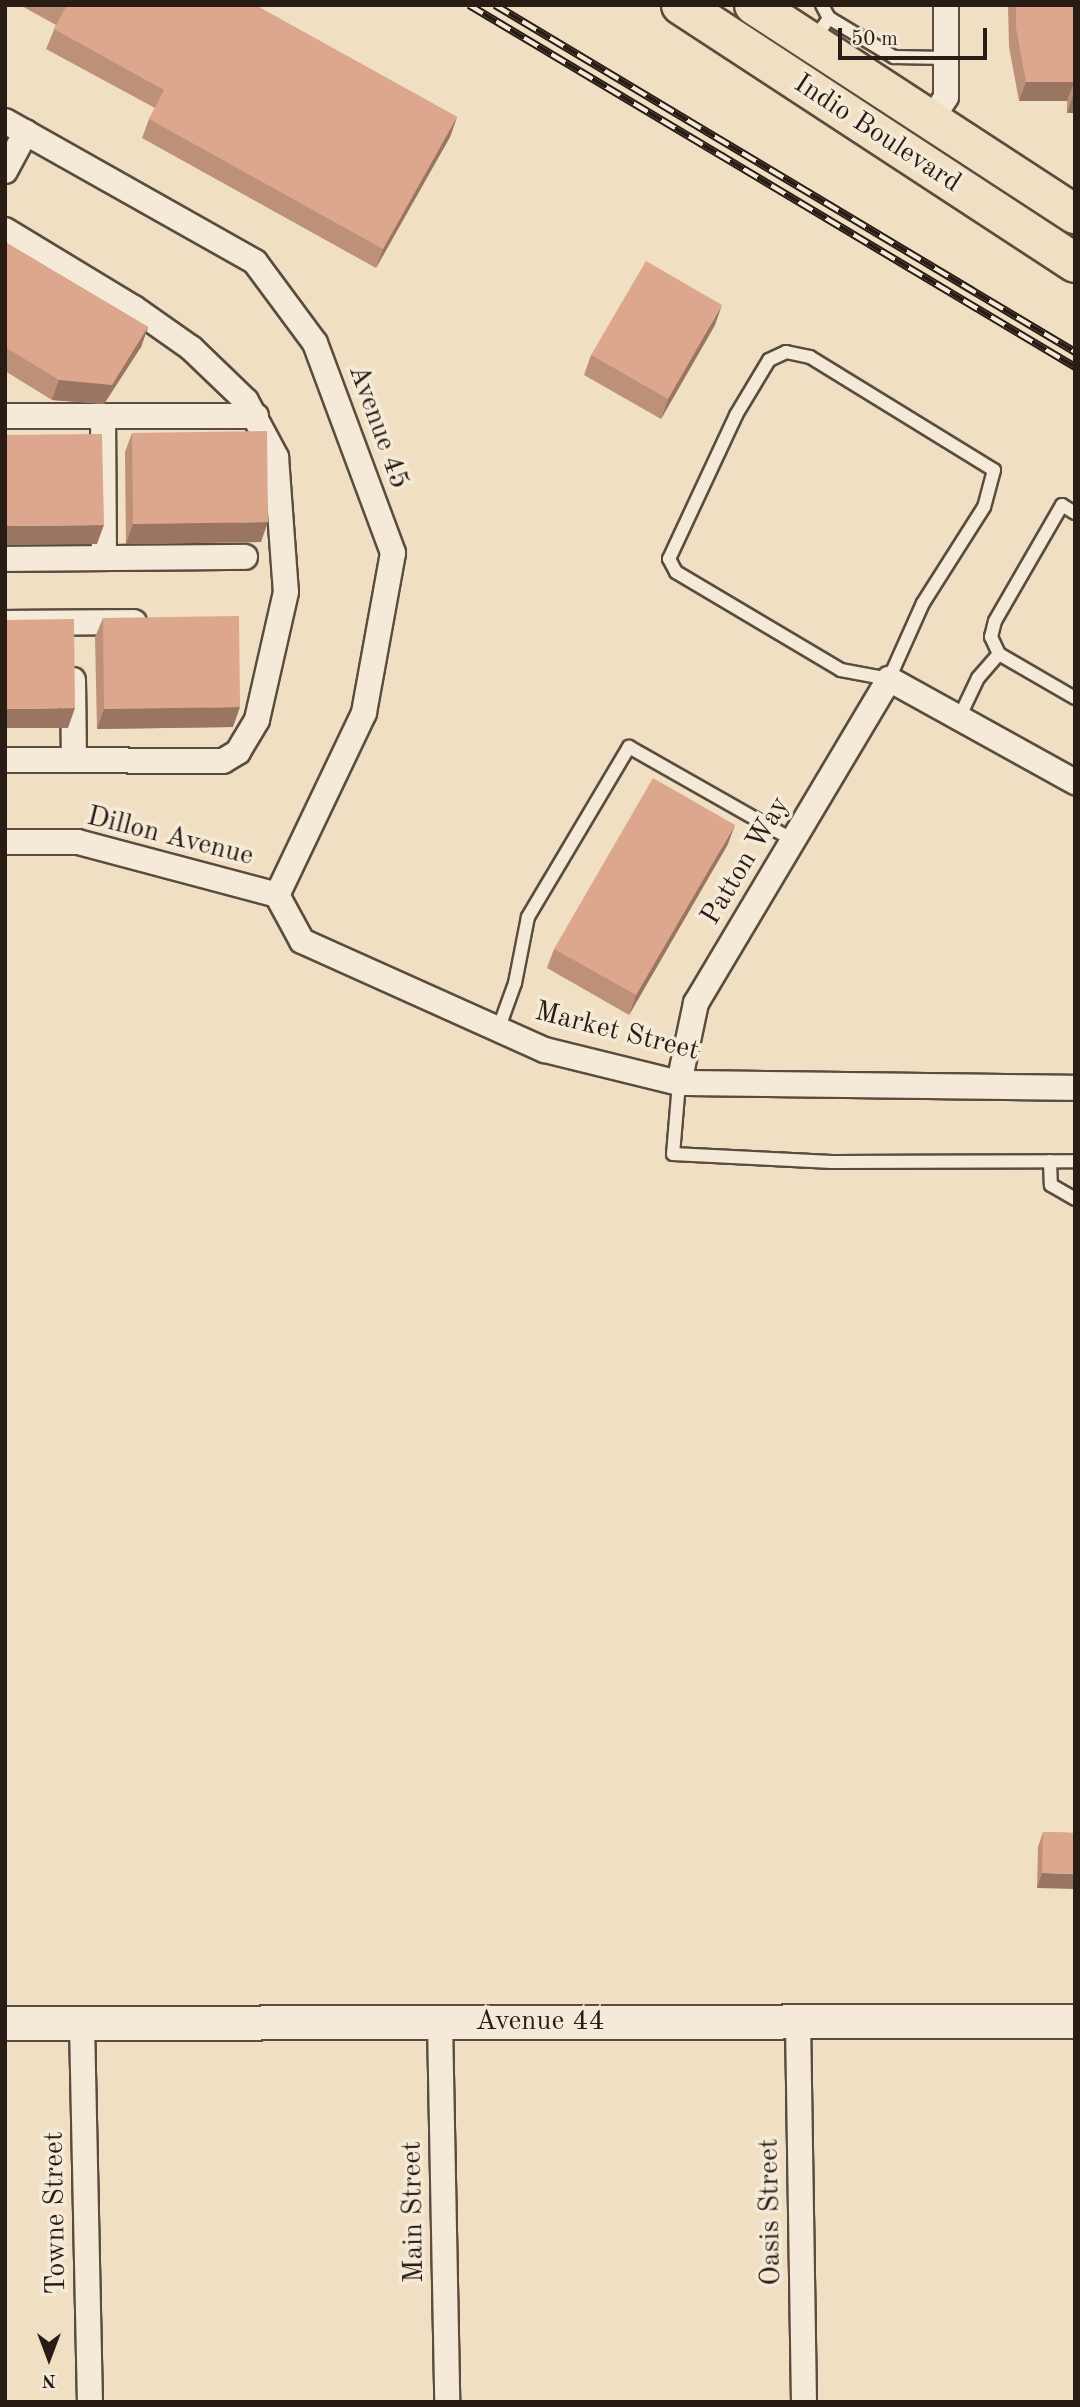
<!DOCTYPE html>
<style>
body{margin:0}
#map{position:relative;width:1080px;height:2407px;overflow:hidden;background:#f0dfc3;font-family:"Old Standard TT",serif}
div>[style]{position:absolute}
.roads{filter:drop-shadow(2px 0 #5a4d40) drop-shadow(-2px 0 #5a4d40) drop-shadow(0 2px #5a4d40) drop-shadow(0 -2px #5a4d40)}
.lane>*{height:12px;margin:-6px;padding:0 6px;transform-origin:6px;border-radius:6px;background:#f5ead8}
.street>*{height:24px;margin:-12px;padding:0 12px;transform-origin:12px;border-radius:12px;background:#f5ead8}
.secondary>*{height:33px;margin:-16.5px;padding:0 16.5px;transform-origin:16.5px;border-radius:16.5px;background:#f5ead8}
.primary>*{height:38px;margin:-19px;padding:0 19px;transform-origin:19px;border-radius:19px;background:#f0dfc3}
.rail>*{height:8px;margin-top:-4px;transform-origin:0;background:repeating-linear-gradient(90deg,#f5ead8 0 16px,#281c15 0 32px);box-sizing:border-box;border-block:2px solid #281c15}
.wall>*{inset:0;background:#bd9078}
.shaded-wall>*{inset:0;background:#9a7562}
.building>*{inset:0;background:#dca78c}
span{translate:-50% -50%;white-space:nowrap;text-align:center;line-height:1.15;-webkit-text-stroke:7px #f5ead8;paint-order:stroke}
.street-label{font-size:28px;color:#281c15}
.frame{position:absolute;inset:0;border:7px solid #281c15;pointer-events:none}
.north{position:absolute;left:14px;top:2323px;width:70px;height:70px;-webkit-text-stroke:5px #f5ead8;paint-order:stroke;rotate:180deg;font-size:19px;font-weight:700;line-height:28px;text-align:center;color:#281c15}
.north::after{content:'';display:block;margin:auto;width:24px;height:32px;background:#281c15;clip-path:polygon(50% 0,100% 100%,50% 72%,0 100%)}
.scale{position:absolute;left:838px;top:28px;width:149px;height:32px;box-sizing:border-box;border:4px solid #281c15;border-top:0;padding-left:9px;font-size:21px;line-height:24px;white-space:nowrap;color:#281c15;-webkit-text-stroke:5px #f5ead8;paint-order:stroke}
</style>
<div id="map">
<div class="roads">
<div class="lane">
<i style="left:822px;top:5px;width:15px;rotate:62deg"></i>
<i style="left:814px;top:39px;width:26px;rotate:-54deg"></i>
<i style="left:829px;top:18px;width:76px;rotate:31deg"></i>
<i style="left:894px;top:57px;width:52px;rotate:1.1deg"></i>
<i style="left:786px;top:352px;width:25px;rotate:12deg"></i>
<i style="left:810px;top:357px;width:216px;rotate:31.6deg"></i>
<i style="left:994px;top:470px;width:38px;rotate:105deg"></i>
<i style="left:984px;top:507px;width:114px;rotate:122.4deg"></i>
<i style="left:923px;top:603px;width:83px;rotate:114.1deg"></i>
<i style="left:889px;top:679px;width:49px;rotate:-169.4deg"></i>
<i style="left:841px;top:670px;width:192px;rotate:-149.3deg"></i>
<i style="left:676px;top:572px;width:15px;rotate:-118deg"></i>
<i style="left:669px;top:559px;width:159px;rotate:-65deg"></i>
<i style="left:736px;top:415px;width:64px;rotate:-59deg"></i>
<i style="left:769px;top:360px;width:19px;rotate:-25deg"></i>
<i style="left:999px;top:654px;width:19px;rotate:-115deg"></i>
<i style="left:991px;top:637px;width:16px;rotate:-76deg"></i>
<i style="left:995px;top:621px;width:134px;rotate:-60deg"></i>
<i style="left:1062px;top:505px;width:15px;rotate:32deg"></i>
<i style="left:959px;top:718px;width:44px;rotate:-64.6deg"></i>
<i style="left:978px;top:678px;width:32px;rotate:-49deg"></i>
<i style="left:999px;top:654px;width:88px;rotate:30.1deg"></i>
<i style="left:498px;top:1030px;width:50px;rotate:-70.1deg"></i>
<i style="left:515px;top:983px;width:67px;rotate:-78.9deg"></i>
<i style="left:528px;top:917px;width:198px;rotate:-59.3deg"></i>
<i style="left:629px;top:747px;width:189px;rotate:29.6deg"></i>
<i style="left:679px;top:1083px;width:71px;rotate:94.8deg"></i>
<i style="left:673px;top:1154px;width:159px;rotate:2.9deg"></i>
<i style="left:832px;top:1162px;width:243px;rotate:-0.2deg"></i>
<i style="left:1050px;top:1161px;width:24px;rotate:88deg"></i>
<i style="left:1051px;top:1185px;width:28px;rotate:30deg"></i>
</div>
<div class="street">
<i style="left:5px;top:121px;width:287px;rotate:29.4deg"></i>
<i style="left:255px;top:262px;width:101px;rotate:53.5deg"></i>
<i style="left:315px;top:343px;width:224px;rotate:69.6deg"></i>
<i style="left:393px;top:553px;width:163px;rotate:100.3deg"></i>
<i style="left:364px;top:713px;width:202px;rotate:115.5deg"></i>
<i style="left:931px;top:121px;width:28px;rotate:-58deg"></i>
<i style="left:946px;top:97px;width:92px;rotate:-90deg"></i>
<i style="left:5px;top:171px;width:44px;rotate:-61.7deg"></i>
<i style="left:5px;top:230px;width:151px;rotate:31.2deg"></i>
<i style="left:134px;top:308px;width:70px;rotate:35.1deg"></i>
<i style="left:191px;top:348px;width:76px;rotate:43.9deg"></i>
<i style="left:246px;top:401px;width:64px;rotate:61.8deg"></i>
<i style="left:276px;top:457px;width:135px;rotate:85.8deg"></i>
<i style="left:286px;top:592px;width:131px;rotate:102.8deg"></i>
<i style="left:257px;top:720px;width:37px;rotate:121deg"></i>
<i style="left:238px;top:752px;width:17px;rotate:149deg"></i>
<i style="left:223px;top:761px;width:218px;rotate:-179.7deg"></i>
<i style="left:5px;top:416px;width:251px"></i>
<i style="left:103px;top:416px;width:142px;rotate:89.6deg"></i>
<i style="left:5px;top:559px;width:240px;rotate:-0.5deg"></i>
<i style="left:5px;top:623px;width:129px;rotate:-0.4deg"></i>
<i style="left:73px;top:680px;width:80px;rotate:89.3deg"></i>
<i style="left:5px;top:842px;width:73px"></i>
<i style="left:78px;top:842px;width:206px;rotate:14.9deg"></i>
<i style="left:277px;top:895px;width:52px;rotate:61.5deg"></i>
<i style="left:302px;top:941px;width:266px;rotate:24.2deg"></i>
<i style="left:545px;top:1050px;width:138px;rotate:13.8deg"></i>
<i style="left:679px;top:1083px;width:396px;rotate:0.7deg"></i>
<i style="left:679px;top:1083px;width:82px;rotate:-78deg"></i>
<i style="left:696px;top:1003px;width:377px;rotate:-59.2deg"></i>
<i style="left:889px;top:679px;width:213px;rotate:29deg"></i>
<i style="left:798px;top:2021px;width:381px;rotate:89.1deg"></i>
<i style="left:440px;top:2022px;width:380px;rotate:88.9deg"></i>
<i style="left:82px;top:2023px;width:379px;rotate:88.8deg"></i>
</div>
<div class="secondary">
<i style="left:5px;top:2023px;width:1070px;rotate:-0.11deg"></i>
</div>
<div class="primary">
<i style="left:681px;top:5px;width:471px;rotate:33.2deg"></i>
<i style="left:754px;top:5px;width:383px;rotate:33.1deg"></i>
</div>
</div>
<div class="rail">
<i style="left:469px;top:5px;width:706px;rotate:30.85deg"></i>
<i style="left:495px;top:5px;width:676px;rotate:30.89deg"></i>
</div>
<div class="wall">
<i style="clip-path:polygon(20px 5px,255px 5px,457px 117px,450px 137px,376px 268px,142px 138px,149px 119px,155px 108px,46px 49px,56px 25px)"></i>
<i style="clip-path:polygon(1008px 5px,1075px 5px,1075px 113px,1067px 113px,1067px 101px,1019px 101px,1009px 47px)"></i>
<i style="clip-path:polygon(5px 242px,148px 327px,141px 347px,104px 404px,52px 400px,5px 371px)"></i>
<i style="clip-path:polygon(715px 325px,661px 419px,584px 375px,591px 355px)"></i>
<i style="clip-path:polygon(132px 433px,261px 542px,126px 544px,125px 452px)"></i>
<i style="clip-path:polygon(103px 618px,233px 727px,97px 729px,95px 637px)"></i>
<i style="clip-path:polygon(728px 844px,629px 1015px,547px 968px,554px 949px)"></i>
<i style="clip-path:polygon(1043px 1832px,1075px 1833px,1037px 1888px,1038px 1847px)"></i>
</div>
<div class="shaded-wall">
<i style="clip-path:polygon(1026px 82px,1074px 82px,1067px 101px,1019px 101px)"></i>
<i style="clip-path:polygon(1074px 93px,1075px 113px,1067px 113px)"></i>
<i style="clip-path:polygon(457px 117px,450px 137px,376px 268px,383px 249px)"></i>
<i style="clip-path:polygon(722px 305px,715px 325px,661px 419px,668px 399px)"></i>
<i style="clip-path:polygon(148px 327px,141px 347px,104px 404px,52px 400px,59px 380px)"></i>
<i style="clip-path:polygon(268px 522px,261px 542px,126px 544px,133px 524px)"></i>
<i style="clip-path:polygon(104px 525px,97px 544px,5px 545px,5px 526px)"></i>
<i style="clip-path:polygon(240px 707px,233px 727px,97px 729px,104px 709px)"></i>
<i style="clip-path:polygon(75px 708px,68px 728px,5px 728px,5px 709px)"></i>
<i style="clip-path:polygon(735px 825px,728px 844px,629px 1015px,636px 995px)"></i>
<i style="clip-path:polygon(1042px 1873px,1075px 1874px,1075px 1889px,1037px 1888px)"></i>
</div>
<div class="building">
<i style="clip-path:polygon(62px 5px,255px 5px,457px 117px,383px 249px,149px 119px,164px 90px,54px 29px,66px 7px)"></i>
<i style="clip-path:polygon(1016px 5px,1075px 5px,1075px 93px,1074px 82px,1026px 82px,1016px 28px)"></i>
<i style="clip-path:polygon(5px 242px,148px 327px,112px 385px,59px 380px,5px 347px)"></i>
<i style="clip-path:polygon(646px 261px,722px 305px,668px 399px,591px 355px)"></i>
<i style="clip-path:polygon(267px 431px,268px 522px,133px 524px,132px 433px)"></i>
<i style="clip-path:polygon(102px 434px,104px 525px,5px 526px,5px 435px)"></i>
<i style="clip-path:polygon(239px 616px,240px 707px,104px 709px,103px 618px)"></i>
<i style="clip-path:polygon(74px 619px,75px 708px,5px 709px,5px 620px)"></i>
<i style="clip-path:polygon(653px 778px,735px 825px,636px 995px,554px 949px)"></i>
<i style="clip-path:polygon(1043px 1832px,1075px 1833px,1075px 1874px,1042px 1873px)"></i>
</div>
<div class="street-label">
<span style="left:877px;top:134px;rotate:33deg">Indio Boulevard</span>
<span style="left:378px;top:427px;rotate:70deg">Avenue 45</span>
<span style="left:170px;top:837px;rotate:14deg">Dillon Avenue</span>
<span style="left:746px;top:861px;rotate:-59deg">Patton Way</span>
<span style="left:617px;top:1032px;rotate:14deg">Market Street</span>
<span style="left:540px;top:2022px">Avenue 44</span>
<span style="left:414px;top:2212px;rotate:-91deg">Main Street</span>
<span style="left:771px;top:2212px;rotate:-91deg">Oasis Street</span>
<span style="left:56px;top:2213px;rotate:-91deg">Towne Street</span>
</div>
<div class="frame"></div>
<div class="north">N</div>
<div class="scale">50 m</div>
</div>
